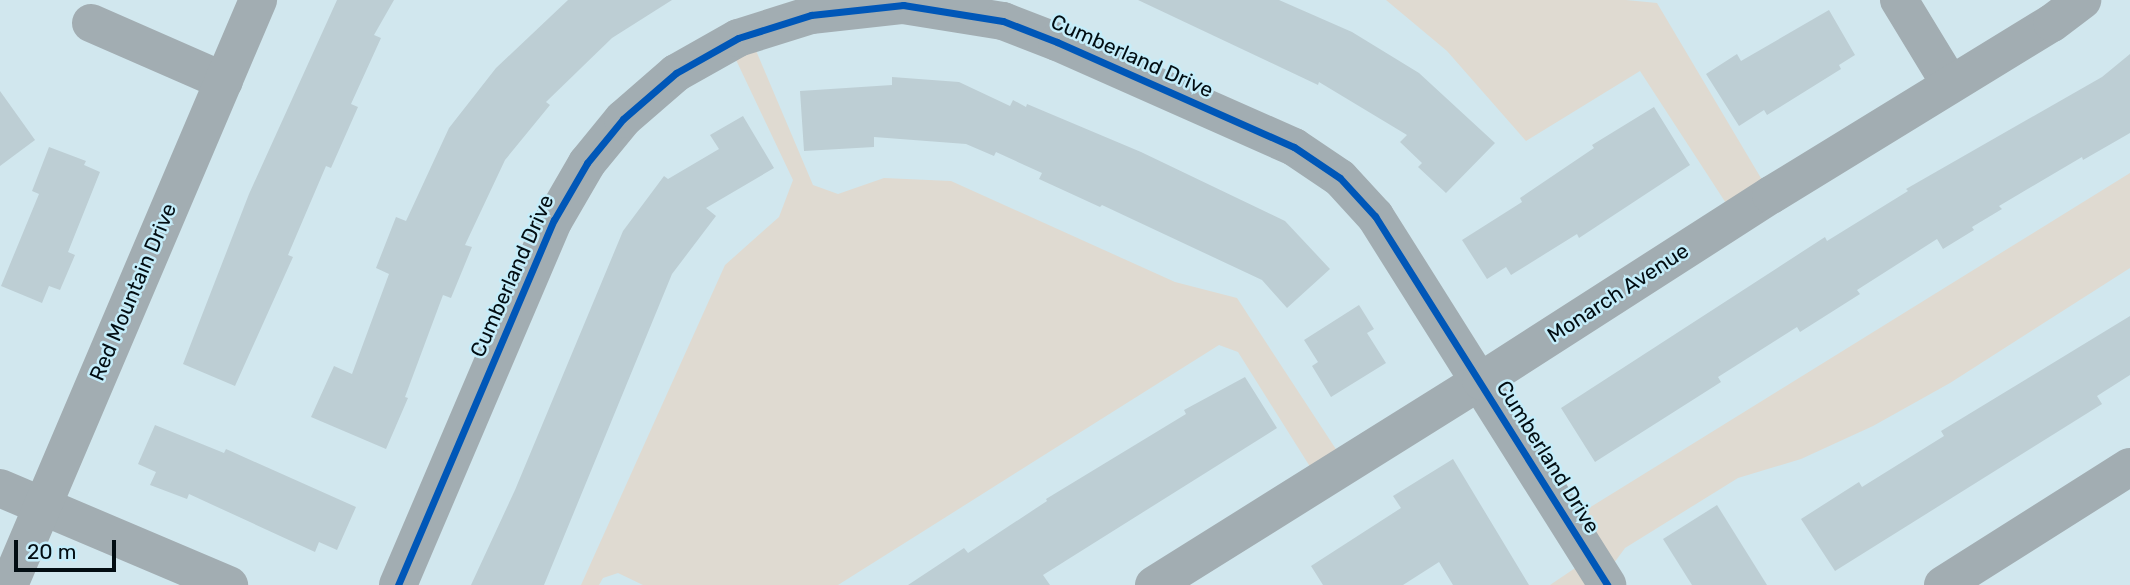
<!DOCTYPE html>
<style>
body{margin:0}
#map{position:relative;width:2130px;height:585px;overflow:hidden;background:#d1e7ee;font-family:Rubik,sans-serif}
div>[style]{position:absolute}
.green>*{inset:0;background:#dfdad1}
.building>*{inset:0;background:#bdced4}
.minor>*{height:38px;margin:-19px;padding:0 19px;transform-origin:19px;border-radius:19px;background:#a2adb2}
.cycleway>*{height:7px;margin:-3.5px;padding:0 3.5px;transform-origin:3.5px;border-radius:3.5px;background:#0057b8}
span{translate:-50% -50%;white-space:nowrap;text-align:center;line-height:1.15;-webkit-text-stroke:5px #c5edfa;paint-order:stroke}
.street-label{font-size:21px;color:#020d12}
.scale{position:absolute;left:14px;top:540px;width:102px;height:32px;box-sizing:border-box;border:4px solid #020d12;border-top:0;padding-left:9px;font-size:21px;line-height:24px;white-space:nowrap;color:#020d12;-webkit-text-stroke:5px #c5edfa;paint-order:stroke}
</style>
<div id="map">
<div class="green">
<i style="clip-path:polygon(1386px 0,1626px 0,1657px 3px,1771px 195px,1735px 217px,1640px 71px,1526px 141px,1447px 51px)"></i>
<i style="clip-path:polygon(749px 34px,813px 185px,838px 194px,884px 178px,951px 181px,1175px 282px,1237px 298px,1345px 463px,1319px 481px,1238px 352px,1219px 345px,838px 585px,643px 585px,618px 573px,603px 578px,599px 585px,581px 585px,725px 265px,779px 217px,793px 180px,728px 43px)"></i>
<i style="clip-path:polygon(2130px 173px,2130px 268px,1950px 383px,1873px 426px,1801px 459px,1738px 478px,1625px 548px,1603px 578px,1593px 585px,1550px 585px,1590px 558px,1568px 521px)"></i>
</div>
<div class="building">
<i style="clip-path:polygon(337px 0,394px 0,374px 35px,381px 38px,351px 104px,358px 107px,331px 168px,326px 166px,288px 255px,293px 257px,235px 386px,183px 364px,249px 194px)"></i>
<i style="clip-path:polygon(568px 0,672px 0,612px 38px,546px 102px,550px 105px,505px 160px,465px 245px,472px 247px,451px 298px,443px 295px,405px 397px,408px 398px,386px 449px,311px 417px,334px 366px,352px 374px,389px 274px,376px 268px,396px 217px,406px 221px,449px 128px,496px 68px)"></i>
<i style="clip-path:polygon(1138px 0,1279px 0,1352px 32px,1419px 73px,1495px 143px,1446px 193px,1418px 167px,1422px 163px,1400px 142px,1407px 135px,1319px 82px,1318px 85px)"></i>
<i style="clip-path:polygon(1829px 10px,1855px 55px,1839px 65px,1841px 69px,1767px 115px,1764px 110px,1739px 126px,1706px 74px,1737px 54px,1741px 61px)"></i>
<i style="clip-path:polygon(2130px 54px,2130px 133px,2083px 160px,2082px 157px,1999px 206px,2002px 209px,1972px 227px,1974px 230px,1943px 249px,1937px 239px,1857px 290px,1860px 294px,1800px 332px,1797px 327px,1718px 377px,1721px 382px,1595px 462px,1561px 408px,1825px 237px,1827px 241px,1908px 191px,1906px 189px,2102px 77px)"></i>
<i style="clip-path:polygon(892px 77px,959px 82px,1010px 106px,1013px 100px,1026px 107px,1027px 104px,1141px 152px,1285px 221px,1330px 269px,1287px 308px,1262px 280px,1102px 205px,1100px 207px,1039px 179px,1042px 173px,996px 152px,994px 156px,966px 144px,874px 137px,874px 147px,804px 151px,800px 91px,892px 85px)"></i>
<i style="clip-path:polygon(0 91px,35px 140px,0 166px)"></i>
<i style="clip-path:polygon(1654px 107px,1690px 165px,1579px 238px,1577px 234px,1511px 275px,1506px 267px,1487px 279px,1462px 240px,1522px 202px,1520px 198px,1594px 148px,1592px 145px)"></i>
<i style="clip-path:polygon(743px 116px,774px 168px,706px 208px,716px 216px,672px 274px,544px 585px,471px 585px,515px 490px,623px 231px,664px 176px,668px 179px,719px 149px,710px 135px)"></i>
<i style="clip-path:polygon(49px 147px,86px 161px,84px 165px,100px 172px,68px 252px,75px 255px,60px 290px,49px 286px,42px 303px,1px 286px,39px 194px,32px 191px)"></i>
<i style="clip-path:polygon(1359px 305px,1374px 329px,1367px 333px,1386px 363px,1331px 397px,1312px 366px,1318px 362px,1304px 340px)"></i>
<i style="clip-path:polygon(2130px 316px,2130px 375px,2097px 396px,2102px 404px,1835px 571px,1801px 519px,1859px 482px,1862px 487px,1944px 436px,1941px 431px)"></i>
<i style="clip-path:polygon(1245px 377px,1277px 428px,1043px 575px,1050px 585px,908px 585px,964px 548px,968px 553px,1047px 501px,1046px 499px,1186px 414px,1184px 410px)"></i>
<i style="clip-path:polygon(155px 425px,224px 453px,226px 449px,356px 507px,337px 550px,319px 542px,315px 552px,189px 494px,187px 499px,150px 485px,156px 472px,138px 464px)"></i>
<i style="clip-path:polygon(1453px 459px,1529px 585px,1453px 585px,1439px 562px,1403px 585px,1323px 585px,1311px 566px,1401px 508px,1393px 496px)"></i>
<i style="clip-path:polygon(1717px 505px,1767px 585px,1692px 585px,1663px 539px)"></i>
</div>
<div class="minor">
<i style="left:1899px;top:0;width:98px;rotate:58.7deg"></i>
<i style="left:91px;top:23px;width:145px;rotate:23.6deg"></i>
<i style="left:0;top:488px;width:249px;rotate:23deg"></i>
<i style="left:9px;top:585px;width:636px;rotate:-66.94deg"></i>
<i style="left:398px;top:585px;width:397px;rotate:-66.9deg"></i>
<i style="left:554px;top:220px;width:66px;rotate:-59.9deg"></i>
<i style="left:587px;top:163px;width:57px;rotate:-50.7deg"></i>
<i style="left:623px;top:119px;width:70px;rotate:-41deg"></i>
<i style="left:676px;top:73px;width:71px;rotate:-29.4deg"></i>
<i style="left:738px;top:38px;width:77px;rotate:-17.5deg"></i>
<i style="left:811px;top:15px;width:93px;rotate:-6.2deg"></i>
<i style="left:903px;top:5px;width:101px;rotate:9.1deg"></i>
<i style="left:1003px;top:21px;width:58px;rotate:21.3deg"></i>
<i style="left:1057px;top:42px;width:259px;rotate:23.9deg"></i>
<i style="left:1294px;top:147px;width:55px;rotate:34deg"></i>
<i style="left:1340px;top:178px;width:52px;rotate:47.4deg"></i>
<i style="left:1375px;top:216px;width:436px;rotate:57.8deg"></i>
<i style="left:1154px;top:585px;width:385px;rotate:-32deg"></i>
<i style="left:1481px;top:381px;width:345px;rotate:-32.7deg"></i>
<i style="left:1771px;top:195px;width:329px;rotate:-31.5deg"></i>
<i style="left:2052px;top:23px;width:38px;rotate:-37deg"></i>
<i style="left:1943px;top:585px;width:221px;rotate:-32.3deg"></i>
</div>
<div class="cycleway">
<i style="left:398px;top:585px;width:397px;rotate:-66.9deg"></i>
<i style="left:554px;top:220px;width:66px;rotate:-59.9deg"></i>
<i style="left:587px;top:163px;width:57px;rotate:-50.7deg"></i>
<i style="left:623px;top:119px;width:70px;rotate:-41deg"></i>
<i style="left:676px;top:73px;width:71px;rotate:-29.4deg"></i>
<i style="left:738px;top:38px;width:77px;rotate:-17.5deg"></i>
<i style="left:811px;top:15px;width:93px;rotate:-6.2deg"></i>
<i style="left:903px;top:5px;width:101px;rotate:9.1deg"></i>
<i style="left:1003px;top:21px;width:58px;rotate:21.3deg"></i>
<i style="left:1057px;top:42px;width:259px;rotate:23.9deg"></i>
<i style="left:1294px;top:147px;width:55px;rotate:34deg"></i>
<i style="left:1340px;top:178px;width:52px;rotate:47.4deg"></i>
<i style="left:1375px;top:216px;width:436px;rotate:57.8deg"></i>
</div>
<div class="street-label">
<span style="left:1132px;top:56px;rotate:24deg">Cumberland Drive</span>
<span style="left:512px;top:276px;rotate:-66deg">Cumberland Drive</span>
<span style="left:133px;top:292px;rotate:-67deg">Red Mountain Drive</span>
<span style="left:1618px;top:293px;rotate:-33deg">Monarch Avenue</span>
<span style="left:1548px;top:457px;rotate:58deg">Cumberland Drive</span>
</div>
<div class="scale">20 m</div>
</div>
